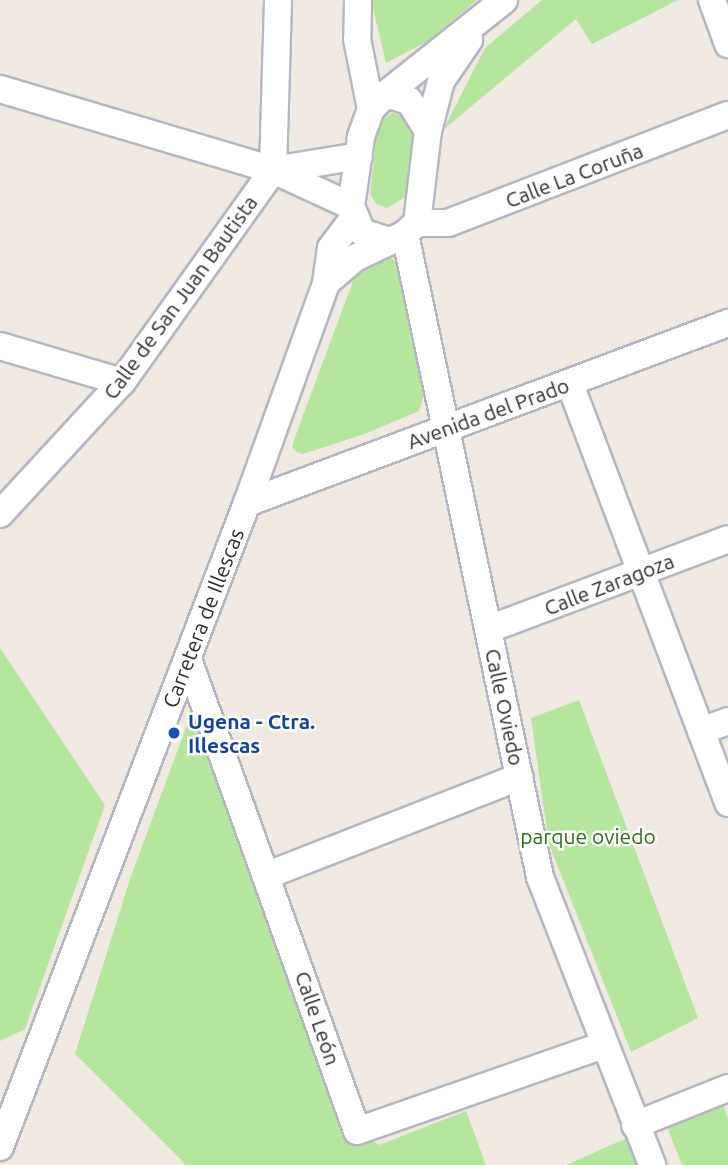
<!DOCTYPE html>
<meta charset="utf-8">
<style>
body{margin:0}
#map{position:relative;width:728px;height:1165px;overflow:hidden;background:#efe9e1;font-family:Ubuntu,sans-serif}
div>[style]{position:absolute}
.green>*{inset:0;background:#b6e59e}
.roads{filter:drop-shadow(2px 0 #b4b7c1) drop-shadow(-2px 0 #b4b7c1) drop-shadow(0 2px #b4b7c1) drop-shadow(0 -2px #b4b7c1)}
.minor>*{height:26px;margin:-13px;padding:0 13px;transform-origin:13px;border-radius:13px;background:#fff}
.dots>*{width:19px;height:19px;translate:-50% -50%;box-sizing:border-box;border:4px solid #fff;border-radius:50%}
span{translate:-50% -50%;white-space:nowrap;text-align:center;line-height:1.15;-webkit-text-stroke:5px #fff;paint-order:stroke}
.street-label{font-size:21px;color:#2e2e2e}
.transit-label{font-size:21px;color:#164399;font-weight:700}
.left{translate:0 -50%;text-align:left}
.park-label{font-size:21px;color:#2c6e1b}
</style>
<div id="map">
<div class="green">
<i style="clip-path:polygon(371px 0,477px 0,428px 41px,386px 63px)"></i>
<i style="clip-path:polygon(542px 0,678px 0,592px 44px,576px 19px,443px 130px,485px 48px)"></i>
<i style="clip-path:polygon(392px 113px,409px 118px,415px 130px,407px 196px,387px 208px,376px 204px,370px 193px,378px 124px)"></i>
<i style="clip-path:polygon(390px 257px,400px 266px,425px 391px,419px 411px,367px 433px,303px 454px,297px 452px,292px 447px,294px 440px,356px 273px,367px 262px)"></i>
<i style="clip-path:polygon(0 648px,105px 805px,25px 1029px,0 1041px)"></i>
<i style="clip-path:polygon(579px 700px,698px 1018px,631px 1052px,549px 844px,531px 718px)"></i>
<i style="clip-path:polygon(201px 722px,340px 1120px,379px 1145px,466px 1111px,486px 1165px,186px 1165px,75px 1054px,131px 876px,187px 725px)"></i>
<i style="clip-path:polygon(718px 1092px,728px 1118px,728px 1165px,682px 1165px,662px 1114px)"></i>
<i style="clip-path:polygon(627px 1138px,639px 1165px,566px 1165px)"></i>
</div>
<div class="roads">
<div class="minor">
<i style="left:358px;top:0;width:39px;rotate:91deg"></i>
<i style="left:357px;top:39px;width:71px;rotate:78.7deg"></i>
<i style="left:712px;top:0;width:47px;rotate:70deg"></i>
<i style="left:0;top:89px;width:285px;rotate:16.5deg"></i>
<i style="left:273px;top:170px;width:86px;rotate:24.8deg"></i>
<i style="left:386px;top:94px;width:151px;rotate:-38.5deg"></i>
<i style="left:428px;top:131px;width:52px;rotate:-75.4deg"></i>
<i style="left:441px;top:81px;width:50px;rotate:-55.7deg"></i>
<i style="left:273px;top:170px;width:170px;rotate:-88.3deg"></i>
<i style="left:417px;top:223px;width:31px"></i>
<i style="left:448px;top:223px;width:300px;rotate:-21.1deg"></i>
<i style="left:405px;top:234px;width:657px;rotate:78.14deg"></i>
<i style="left:540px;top:877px;width:309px;rotate:68.7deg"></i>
<i style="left:326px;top:283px;width:38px;rotate:-41deg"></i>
<i style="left:355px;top:258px;width:55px;rotate:-25.6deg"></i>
<i style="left:405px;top:234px;width:16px;rotate:-43deg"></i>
<i style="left:417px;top:223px;width:93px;rotate:-83.2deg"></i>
<i style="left:428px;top:131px;width:36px;rotate:-122deg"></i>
<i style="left:409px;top:101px;width:24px;rotate:-163deg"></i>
<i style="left:386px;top:94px;width:21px;rotate:135deg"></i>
<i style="left:371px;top:109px;width:30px;rotate:110deg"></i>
<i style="left:361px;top:137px;width:70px;rotate:98.2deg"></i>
<i style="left:351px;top:206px;width:28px;rotate:67deg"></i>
<i style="left:362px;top:232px;width:26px;rotate:18deg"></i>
<i style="left:0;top:346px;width:127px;rotate:16.4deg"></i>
<i style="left:570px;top:384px;width:448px;rotate:69.3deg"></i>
<i style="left:247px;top:503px;width:514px;rotate:-20.52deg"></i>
<i style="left:0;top:514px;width:180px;rotate:-47.3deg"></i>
<i style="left:122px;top:382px;width:260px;rotate:-54.5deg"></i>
<i style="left:273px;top:170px;width:87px;rotate:-9.2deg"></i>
<i style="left:489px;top:629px;width:255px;rotate:-20.6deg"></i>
<i style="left:188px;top:659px;width:501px;rotate:70.3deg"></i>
<i style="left:357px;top:1131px;width:262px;rotate:-19.2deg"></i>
<i style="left:701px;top:731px;width:29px;rotate:-20deg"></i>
<i style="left:268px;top:875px;width:270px;rotate:-21.3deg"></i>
<i style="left:635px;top:1125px;width:100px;rotate:-21.7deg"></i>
<i style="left:0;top:1147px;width:690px;rotate:-69.02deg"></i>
<i style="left:247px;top:503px;width:234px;rotate:-70.2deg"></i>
<i style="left:326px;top:283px;width:35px;rotate:-82deg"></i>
<i style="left:331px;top:248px;width:40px;rotate:-53deg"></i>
</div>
</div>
<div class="dots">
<i style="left:174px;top:733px;background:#1a4fb4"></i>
</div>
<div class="street-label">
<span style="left:574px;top:175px;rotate:-21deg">Calle La Coruña</span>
<span style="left:180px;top:297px;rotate:-54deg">Calle de San Juan Bautista</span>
<span style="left:488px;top:413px;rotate:-20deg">Avenida del Prado</span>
<span style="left:609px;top:584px;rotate:-21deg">Calle Zaragoza</span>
<span style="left:203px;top:618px;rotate:-69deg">Carretera de Illescas</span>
<span style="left:505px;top:707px;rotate:78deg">Calle Oviedo</span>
<span style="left:318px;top:1018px;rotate:71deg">Calle León</span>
</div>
<div class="transit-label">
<span class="left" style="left:188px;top:733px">Ugena - Ctra.<br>Illescas</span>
</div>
<div class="park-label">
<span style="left:588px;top:836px">parque oviedo</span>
</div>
</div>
